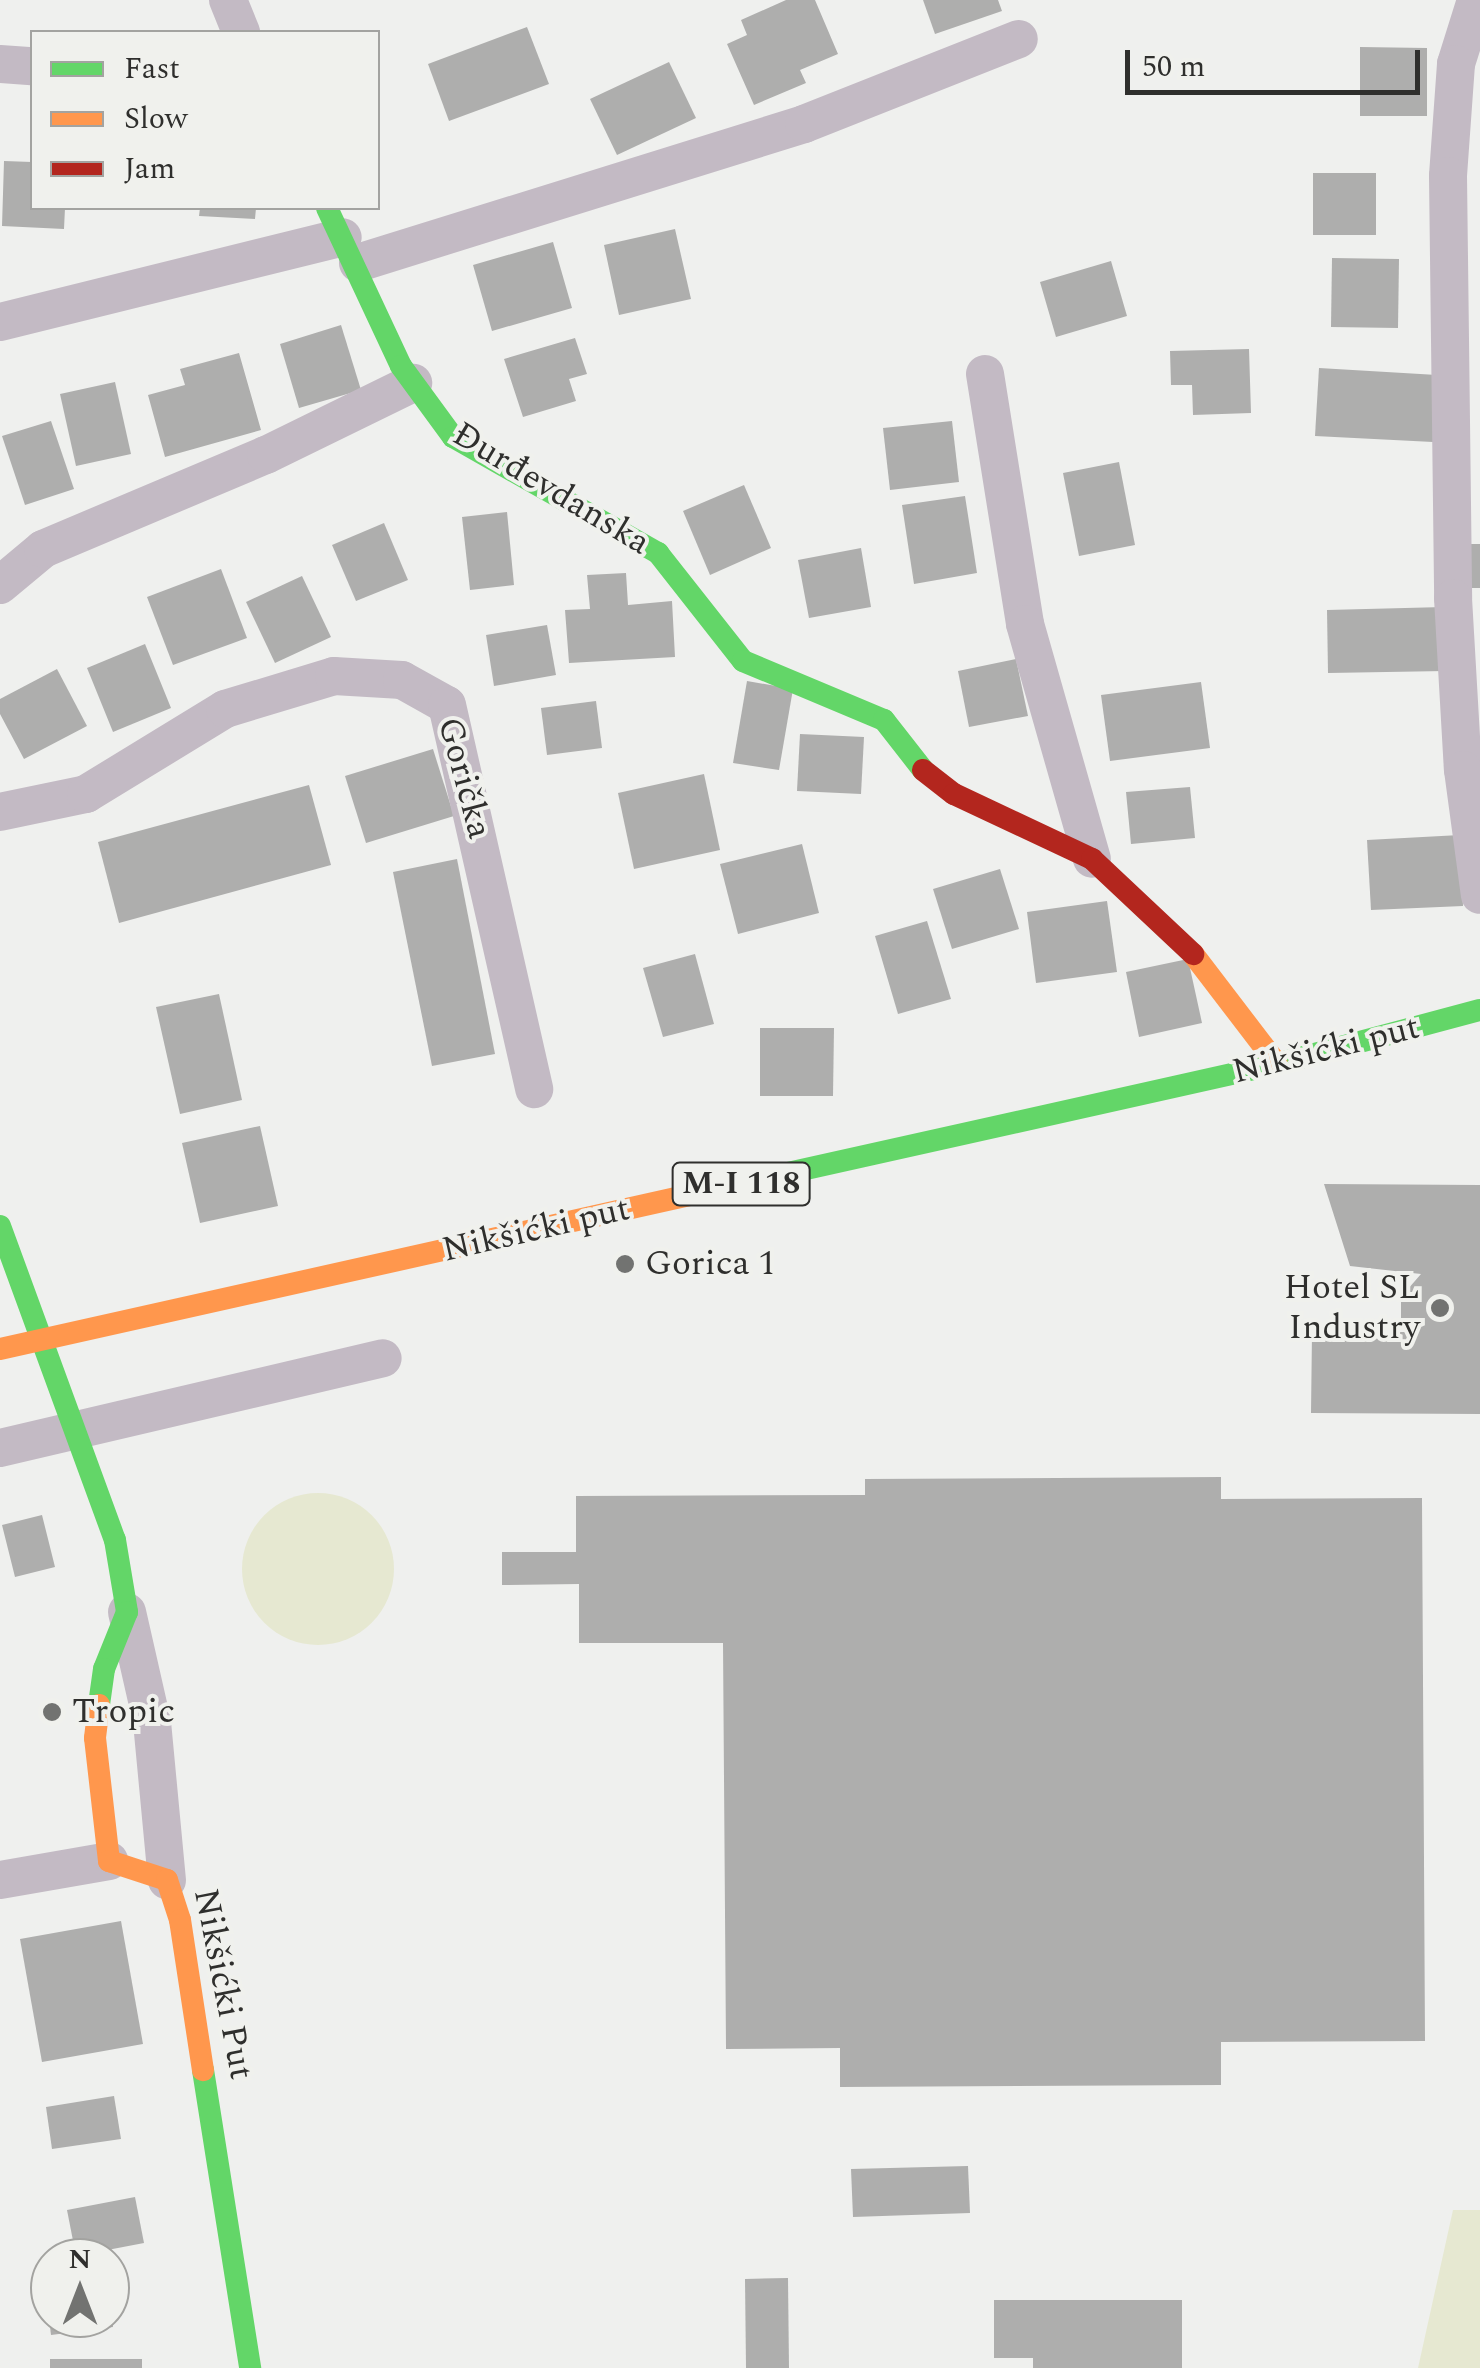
<!DOCTYPE html>
<meta charset="utf-8">
<style>
body{margin:0}
#map{position:relative;width:1480px;height:2368px;overflow:hidden;background:#eff0ee;font-family:Spectral,serif}
div>[style]{position:absolute}
.green>*{inset:0;background:#e6e8d1}
.round{border-radius:50%}
.building>*{inset:0;background:#aeaead}
.street>*{height:38px;margin:-19px;padding:0 19px;transform-origin:19px;border-radius:19px;background:#c3bac4}
.fast>*{height:22px;margin:-11px;padding:0 11px;transform-origin:11px;border-radius:11px;background:#63d668}
.slow>*{height:22px;margin:-11px;padding:0 11px;transform-origin:11px;border-radius:11px;background:#ff974d}
.jam>*{height:22px;margin:-11px;padding:0 11px;transform-origin:11px;border-radius:11px;background:#b3261e}
.dots>*{width:28px;height:28px;translate:-50% -50%;box-sizing:border-box;border:5px solid #f0f1ed;border-radius:50%}
span{translate:-50% -50%;white-space:nowrap;text-align:center;line-height:1.15;-webkit-text-stroke:8px #f0f1ed;paint-order:stroke}
.shield-label span{padding:2px 8px;background:#f0f1ed;border:2px solid;border-radius:8px;-webkit-text-stroke-width:0}
.shield-label{font-size:32px;color:#2f2f2d;font-weight:700}
.street-label{font-size:35px;color:#2f2f2d}
.poi-label{font-size:35px;color:#2f2f2d}
.left{translate:0 -50%;text-align:left}
.right{translate:-100% -50%;text-align:right}
.legend{position:absolute;left:30px;top:30px;width:350px;height:180px;box-sizing:border-box;background:#f0f1ed;border:2px solid #a3a3a0;margin:0;padding:12px 18px;list-style:none;font-size:30px;color:#2f2f2d}
.legend li{display:flex;align-items:center;gap:20px;height:50px}
.legend b{width:50px;border:2px solid #a3a3a0}
.north{position:absolute;left:30px;top:2238px;width:100px;height:100px;box-sizing:border-box;background:#f0f1ed;border:2px solid #a3a3a0;border-radius:50%;rotate:0deg;font-size:28px;font-weight:700;line-height:40px;text-align:center;color:#2f2f2d}
.north::after{content:'';display:block;margin:auto;width:35px;height:45px;background:#727371;clip-path:polygon(50% 0,100% 100%,50% 72%,0 100%)}
.scale{position:absolute;left:1125px;top:50px;width:295px;height:45px;box-sizing:border-box;border:5px solid #2f2f2d;border-top:0;padding-left:12px;font-size:30px;line-height:35px;white-space:nowrap;color:#2f2f2d;-webkit-text-stroke:8px #f0f1ed;paint-order:stroke}
</style>
<div id="map">
<div class="green">
<i class="round" style="left:242px;top:1493px;width:152px;height:152px"></i>
<i style="clip-path:polygon(1453px 2210px,1480px 2210px,1480px 2368px,1418px 2368px)"></i>
</div>
<div class="building">
<i style="clip-path:polygon(786px 0,815px 0,838px 54px,800px 70px,806px 83px,754px 105px,727px 44px,747px 35px,741px 20px)"></i>
<i style="clip-path:polygon(923px 0,998px 0,1002px 11px,935px 34px)"></i>
<i style="clip-path:polygon(527px 27px,549px 84px,449px 121px,428px 64px)"></i>
<i style="clip-path:polygon(1360px 47px,1427px 48px,1427px 116px,1360px 116px)"></i>
<i style="clip-path:polygon(669px 62px,696px 118px,617px 155px,590px 99px)"></i>
<i style="clip-path:polygon(4px 161px,32px 162px,32px 208px,65px 208px,64px 229px,2px 226px)"></i>
<i style="clip-path:polygon(1313px 173px,1376px 173px,1376px 235px,1313px 235px)"></i>
<i style="clip-path:polygon(200px 208px,256px 208px,255px 219px,199px 216px)"></i>
<i style="clip-path:polygon(675px 229px,691px 299px,619px 315px,604px 245px)"></i>
<i style="clip-path:polygon(553px 242px,572px 308px,492px 331px,473px 265px)"></i>
<i style="clip-path:polygon(1332px 258px,1399px 259px,1398px 328px,1331px 327px)"></i>
<i style="clip-path:polygon(1111px 261px,1127px 316px,1056px 337px,1040px 282px)"></i>
<i style="clip-path:polygon(341px 325px,361px 390px,299px 408px,280px 344px)"></i>
<i style="clip-path:polygon(575px 338px,587px 374px,569px 379px,576px 401px,523px 417px,504px 359px)"></i>
<i style="clip-path:polygon(1249px 349px,1251px 413px,1193px 415px,1192px 385px,1171px 385px,1170px 351px)"></i>
<i style="clip-path:polygon(239px 353px,261px 430px,165px 457px,148px 395px,185px 385px,180px 369px)"></i>
<i style="clip-path:polygon(1319px 368px,1437px 375px,1433px 442px,1315px 436px)"></i>
<i style="clip-path:polygon(115px 382px,131px 454px,76px 466px,60px 394px)"></i>
<i style="clip-path:polygon(51px 421px,74px 489px,25px 505px,2px 436px)"></i>
<i style="clip-path:polygon(952px 421px,959px 482px,890px 490px,883px 428px)"></i>
<i style="clip-path:polygon(1119px 462px,1135px 545px,1079px 556px,1063px 473px)"></i>
<i style="clip-path:polygon(744px 485px,771px 548px,710px 575px,683px 511px)"></i>
<i style="clip-path:polygon(965px 496px,977px 573px,914px 584px,902px 505px)"></i>
<i style="clip-path:polygon(507px 512px,514px 585px,470px 590px,462px 517px)"></i>
<i style="clip-path:polygon(384px 523px,408px 580px,356px 601px,332px 545px)"></i>
<i style="clip-path:polygon(1468px 544px,1480px 544px,1480px 588px,1466px 588px)"></i>
<i style="clip-path:polygon(861px 548px,871px 607px,809px 618px,798px 560px)"></i>
<i style="clip-path:polygon(221px 569px,247px 638px,173px 665px,147px 597px)"></i>
<i style="clip-path:polygon(626px 573px,628px 605px,672px 601px,675px 657px,569px 663px,565px 610px,590px 609px,587px 575px)"></i>
<i style="clip-path:polygon(302px 576px,331px 637px,275px 663px,246px 602px)"></i>
<i style="clip-path:polygon(1444px 607px,1445px 671px,1328px 673px,1327px 610px)"></i>
<i style="clip-path:polygon(547px 625px,556px 675px,494px 686px,486px 635px)"></i>
<i style="clip-path:polygon(145px 644px,171px 708px,113px 732px,87px 668px)"></i>
<i style="clip-path:polygon(1016px 659px,1028px 716px,969px 727px,958px 671px)"></i>
<i style="clip-path:polygon(57px 669px,87px 726px,24px 759px,0 714px,0 699px)"></i>
<i style="clip-path:polygon(747px 681px,793px 689px,779px 770px,733px 763px)"></i>
<i style="clip-path:polygon(1201px 682px,1210px 748px,1110px 761px,1101px 695px)"></i>
<i style="clip-path:polygon(596px 701px,602px 748px,547px 755px,541px 708px)"></i>
<i style="clip-path:polygon(800px 734px,864px 737px,861px 794px,797px 791px)"></i>
<i style="clip-path:polygon(433px 749px,454px 816px,366px 843px,345px 776px)"></i>
<i style="clip-path:polygon(704px 774px,720px 850px,634px 869px,618px 793px)"></i>
<i style="clip-path:polygon(309px 785px,331px 865px,119px 923px,98px 842px)"></i>
<i style="clip-path:polygon(1190px 787px,1195px 838px,1131px 844px,1126px 792px)"></i>
<i style="clip-path:polygon(1460px 835px,1463px 906px,1371px 910px,1367px 840px)"></i>
<i style="clip-path:polygon(802px 844px,819px 913px,738px 934px,720px 864px)"></i>
<i style="clip-path:polygon(457px 859px,495px 1054px,432px 1066px,393px 872px)"></i>
<i style="clip-path:polygon(1000px 869px,1019px 929px,952px 949px,933px 889px)"></i>
<i style="clip-path:polygon(1107px 901px,1117px 972px,1036px 983px,1027px 912px)"></i>
<i style="clip-path:polygon(927px 921px,951px 999px,898px 1014px,875px 936px)"></i>
<i style="clip-path:polygon(695px 954px,714px 1024px,663px 1037px,643px 968px)"></i>
<i style="clip-path:polygon(1188px 959px,1202px 1023px,1139px 1037px,1126px 972px)"></i>
<i style="clip-path:polygon(219px 994px,242px 1100px,180px 1114px,156px 1007px)"></i>
<i style="clip-path:polygon(760px 1028px,834px 1028px,833px 1096px,760px 1096px)"></i>
<i style="clip-path:polygon(260px 1126px,278px 1206px,200px 1223px,182px 1143px)"></i>
<i style="clip-path:polygon(1324px 1184px,1480px 1185px,1480px 1414px,1311px 1413px,1312px 1332px,1416px 1332px,1401px 1319px,1401px 1297px,1421px 1274px,1350px 1266px)"></i>
<i style="clip-path:polygon(1221px 1477px,1221px 1499px,1422px 1498px,1425px 2041px,1221px 2042px,1221px 2085px,840px 2087px,840px 2048px,726px 2049px,723px 1643px,579px 1643px,579px 1584px,502px 1585px,502px 1552px,576px 1552px,576px 1496px,865px 1495px,865px 1479px)"></i>
<i style="clip-path:polygon(42px 1515px,55px 1567px,15px 1577px,2px 1525px)"></i>
<i style="clip-path:polygon(121px 1921px,143px 2044px,42px 2062px,20px 1939px)"></i>
<i style="clip-path:polygon(114px 2096px,121px 2139px,52px 2149px,46px 2107px)"></i>
<i style="clip-path:polygon(968px 2166px,970px 2213px,853px 2217px,851px 2169px)"></i>
<i style="clip-path:polygon(135px 2197px,144px 2243px,76px 2256px,67px 2210px)"></i>
<i style="clip-path:polygon(788px 2278px,789px 2368px,746px 2368px,745px 2279px)"></i>
<i style="clip-path:polygon(994px 2300px,1182px 2300px,1182px 2368px,1033px 2368px,1033px 2358px,994px 2358px)"></i>
<i style="clip-path:polygon(49px 2318px,112px 2318px,113px 2327px,51px 2335px)"></i>
<i style="clip-path:polygon(50px 2359px,142px 2359px,142px 2368px,50px 2368px)"></i>
</div>
<div class="street">
<i style="left:228px;top:0;width:35px;rotate:68deg"></i>
<i style="left:1476px;top:0;width:67px;rotate:107.4deg"></i>
<i style="left:1456px;top:64px;width:112px;rotate:94.1deg"></i>
<i style="left:1448px;top:176px;width:422px;rotate:89.3deg"></i>
<i style="left:1453px;top:598px;width:172px;rotate:86.7deg"></i>
<i style="left:1463px;top:770px;width:126px;rotate:82.3deg"></i>
<i style="left:0;top:64px;width:32px;rotate:4deg"></i>
<i style="left:358px;top:263px;width:467px;rotate:-17.3deg"></i>
<i style="left:804px;top:124px;width:231px;rotate:-21.6deg"></i>
<i style="left:0;top:322px;width:353px;rotate:-13.9deg"></i>
<i style="left:985px;top:374px;width:253px;rotate:80.9deg"></i>
<i style="left:1025px;top:624px;width:244px;rotate:74.1deg"></i>
<i style="left:0;top:585px;width:56px;rotate:-39.9deg"></i>
<i style="left:43px;top:549px;width:242px;rotate:-22.9deg"></i>
<i style="left:266px;top:455px;width:164px;rotate:-26.1deg"></i>
<i style="left:0;top:812px;width:88px;rotate:-11.8deg"></i>
<i style="left:86px;top:794px;width:163px;rotate:-31.4deg"></i>
<i style="left:225px;top:709px;width:114px;rotate:-16.8deg"></i>
<i style="left:334px;top:676px;width:68px;rotate:3.4deg"></i>
<i style="left:402px;top:680px;width:51px;rotate:29.1deg"></i>
<i style="left:447px;top:705px;width:394px;rotate:77.2deg"></i>
<i style="left:0;top:1448px;width:393px;rotate:-13.2deg"></i>
<i style="left:127px;top:1612px;width:113px;rotate:77.2deg"></i>
<i style="left:152px;top:1722px;width:159px;rotate:84.6deg"></i>
<i style="left:0;top:1880px;width:111px;rotate:-9.9deg"></i>
</div>
<div class="fast">
<i style="left:327px;top:208px;width:174px;rotate:64.9deg"></i>
<i style="left:401px;top:366px;width:88px;rotate:53.8deg"></i>
<i style="left:453px;top:437px;width:236px;rotate:29.5deg"></i>
<i style="left:658px;top:553px;width:137px;rotate:51.8deg"></i>
<i style="left:743px;top:661px;width:153px;rotate:22.7deg"></i>
<i style="left:884px;top:720px;width:63px;rotate:52deg"></i>
<i style="left:779px;top:1175px;width:510px;rotate:-12.57deg"></i>
<i style="left:1277px;top:1064px;width:210px;rotate:-14.9deg"></i>
<i style="left:0;top:1226px;width:334px;rotate:69.9deg"></i>
<i style="left:115px;top:1540px;width:73px;rotate:80.5deg"></i>
<i style="left:127px;top:1612px;width:61px;rotate:112deg"></i>
<i style="left:104px;top:1669px;width:36px;rotate:98deg"></i>
<i style="left:203px;top:2070px;width:302px;rotate:81deg"></i>
</div>
<div class="slow">
<i style="left:1193px;top:954px;width:138px;rotate:52.6deg"></i>
<i style="left:0;top:1349px;width:798px;rotate:-12.59deg"></i>
<i style="left:99px;top:1705px;width:33px;rotate:97deg"></i>
<i style="left:95px;top:1738px;width:124px;rotate:83.5deg"></i>
<i style="left:109px;top:1861px;width:61px;rotate:18.1deg"></i>
<i style="left:167px;top:1880px;width:42px;rotate:72deg"></i>
<i style="left:180px;top:1920px;width:152px;rotate:81.3deg"></i>
</div>
<div class="jam">
<i style="left:923px;top:770px;width:39px;rotate:38deg"></i>
<i style="left:954px;top:794px;width:153px;rotate:25.2deg"></i>
<i style="left:1092px;top:859px;width:139px;rotate:43.2deg"></i>
</div>
<div class="dots">
<i style="left:625px;top:1264px;background:#727371"></i>
<i style="left:1440px;top:1308px;background:#727371"></i>
<i style="left:52px;top:1712px;background:#727371"></i>
</div>
<div class="shield-label">
<span style="left:741px;top:1184px">M-I 118</span>
</div>
<div class="street-label">
<span style="left:551px;top:489px;rotate:31deg">Đurđevdanska</span>
<span style="left:464px;top:778px;rotate:75deg">Gorička</span>
<span style="left:1326px;top:1050px;rotate:-14deg">Nikšićki put</span>
<span style="left:536px;top:1230px;rotate:-13deg">Nikšićki put</span>
<span style="left:223px;top:1984px;rotate:79deg">Nikšićki Put</span>
</div>
<div class="poi-label">
<span class="left" style="left:645px;top:1264px">Gorica 1</span>
<span class="right" style="left:1420px;top:1308px">Hotel SL<br>Industry</span>
<span class="left" style="left:72px;top:1712px">Tropic</span>
</div>
<ul class="legend">
<li><b style="height:12px;background:#63d668"></b>Fast</li>
<li><b style="height:12px;background:#ff974d"></b>Slow</li>
<li><b style="height:12px;background:#b3261e"></b>Jam</li>
</ul>
<div class="north">N</div>
<div class="scale">50 m</div>
</div>
